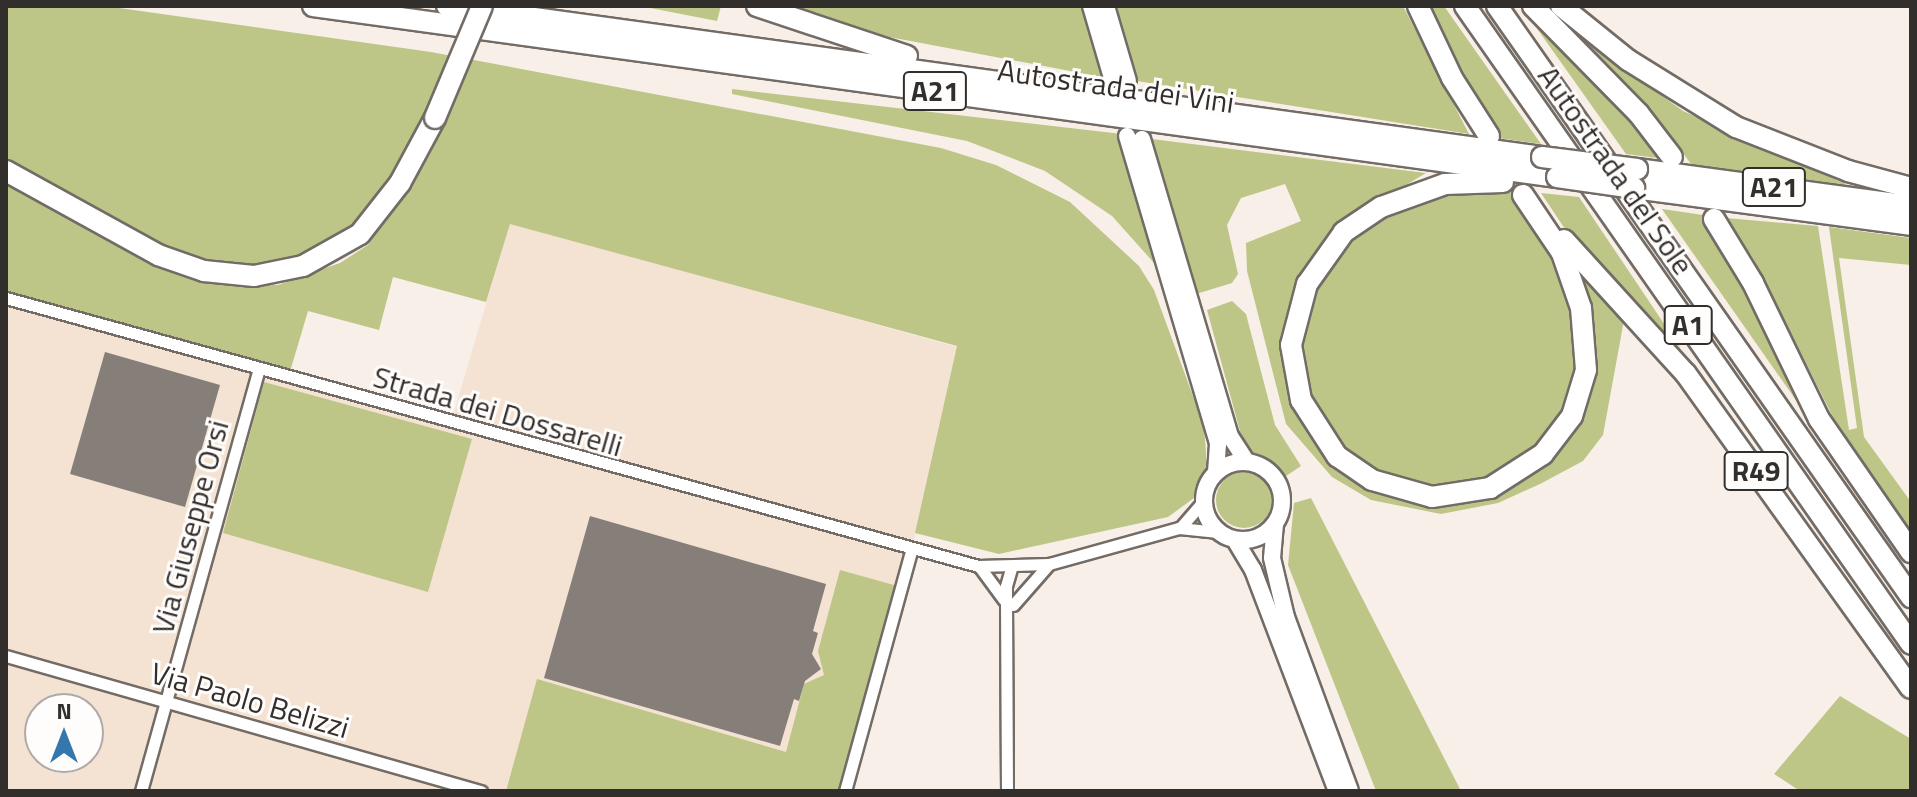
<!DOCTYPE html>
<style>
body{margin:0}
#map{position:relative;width:1917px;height:797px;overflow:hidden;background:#f8efe8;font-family:"Titillium Web",sans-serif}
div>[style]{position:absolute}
.industrial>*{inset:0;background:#f4e3d2}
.green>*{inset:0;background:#bdc687}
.round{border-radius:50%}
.building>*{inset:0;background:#867e78}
.roads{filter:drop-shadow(2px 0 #736c66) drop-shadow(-2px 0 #736c66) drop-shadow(0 2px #736c66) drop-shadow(0 -2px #736c66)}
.street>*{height:11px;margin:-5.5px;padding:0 5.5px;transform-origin:5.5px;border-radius:5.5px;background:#fff}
.secondary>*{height:16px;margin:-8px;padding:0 8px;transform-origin:8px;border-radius:8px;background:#fff}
.secondary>.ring{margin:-8px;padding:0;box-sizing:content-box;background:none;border:16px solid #fff;border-radius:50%}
.highway>*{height:20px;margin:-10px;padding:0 10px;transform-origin:10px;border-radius:10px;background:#fff}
.bridges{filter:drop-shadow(2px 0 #736c66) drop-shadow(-2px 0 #736c66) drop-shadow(0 2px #736c66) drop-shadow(0 -2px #736c66)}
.highway-bridge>*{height:20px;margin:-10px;padding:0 10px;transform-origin:10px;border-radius:10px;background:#fff}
span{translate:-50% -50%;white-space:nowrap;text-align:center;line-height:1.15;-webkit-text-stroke:6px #fffdfc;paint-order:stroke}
.shield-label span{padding:2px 6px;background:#fffdfc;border:2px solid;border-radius:6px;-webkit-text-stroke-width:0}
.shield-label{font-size:28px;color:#322e2c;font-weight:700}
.street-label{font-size:30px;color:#322e2c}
.frame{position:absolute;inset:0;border:8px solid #322e2c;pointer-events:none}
.north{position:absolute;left:24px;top:693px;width:80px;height:80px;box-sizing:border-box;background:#fffdfc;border:2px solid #adaaa9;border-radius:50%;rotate:0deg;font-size:22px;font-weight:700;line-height:32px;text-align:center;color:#322e2c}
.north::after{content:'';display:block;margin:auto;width:28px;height:36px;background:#3477ad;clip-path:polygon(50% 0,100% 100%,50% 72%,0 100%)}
</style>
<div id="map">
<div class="industrial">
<i style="clip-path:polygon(evenodd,510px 223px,957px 347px,911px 552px,845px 791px,6px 791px,6px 297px,452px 419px,510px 223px,40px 709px,88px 709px,88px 757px,40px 757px,40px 709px)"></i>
</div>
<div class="green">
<i style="clip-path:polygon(6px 6px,105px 6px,431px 52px,941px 148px,996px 165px,1070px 202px,1139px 266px,1154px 290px,1204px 426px,1207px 466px,1194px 498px,1168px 517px,999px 554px,915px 533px,957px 346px,510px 224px,486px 302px,393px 277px,379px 330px,308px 311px,289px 375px,6px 300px,6px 182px,191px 278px,278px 285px,340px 263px,368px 245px,447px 122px,427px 112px,402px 164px,344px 239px,273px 267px,219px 266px,159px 246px,6px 162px)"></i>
<i style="clip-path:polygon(640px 6px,721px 6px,717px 21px)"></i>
<i style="clip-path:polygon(787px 6px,1082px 6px,1102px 77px,868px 33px)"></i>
<i style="clip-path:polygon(1112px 6px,1403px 6px,1469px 134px,1137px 81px)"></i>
<i style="clip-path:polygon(1426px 6px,1444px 6px,1541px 144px,1498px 138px)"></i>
<i style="clip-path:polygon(1521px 6px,1620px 103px,1664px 159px,1626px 154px)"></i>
<i style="clip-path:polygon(1582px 38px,1683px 111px,1848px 185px,1691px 164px,1647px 104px)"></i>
<i style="clip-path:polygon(732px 89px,1122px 134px,1163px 273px,1112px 216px,1045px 171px,967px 141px,732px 94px)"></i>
<i style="clip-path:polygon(1152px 139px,1426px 173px,1376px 203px,1296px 292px,1285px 330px,1292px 395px,1383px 491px,1508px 485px,1595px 370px,1583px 271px,1624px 320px,1603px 435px,1583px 461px,1540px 484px,1498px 503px,1441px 514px,1371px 500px,1332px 477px,1286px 424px,1247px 271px,1246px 243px,1301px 221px,1285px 184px,1241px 198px,1227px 225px,1238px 274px,1232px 283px,1196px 294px)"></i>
<i style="clip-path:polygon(1480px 189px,1515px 193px,1559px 261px,1581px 338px,1573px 398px,1541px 447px,1477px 485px,1421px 487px,1376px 474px,1338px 446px,1308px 399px,1299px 338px,1317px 279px,1370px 219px,1418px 198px)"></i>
<i style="clip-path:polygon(1541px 193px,1579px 197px,1681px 349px,1569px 235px)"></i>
<i style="clip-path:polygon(1662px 209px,1703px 215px,1731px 256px,1814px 426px)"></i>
<i style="clip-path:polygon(1726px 218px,1818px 226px,1849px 430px,1857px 428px,1829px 227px,1911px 238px,1911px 265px,1839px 258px,1864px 437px,1911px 502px,1911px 532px,1834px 419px,1753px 258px)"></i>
<i style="clip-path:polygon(1232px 301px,1246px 314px,1275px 425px,1301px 466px,1286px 476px,1268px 468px,1243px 442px,1207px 310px)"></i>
<i style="clip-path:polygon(264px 382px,472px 439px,428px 592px,223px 533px)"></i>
<i class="round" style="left:1216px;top:472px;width:56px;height:56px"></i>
<i style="clip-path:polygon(1311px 498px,1461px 791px,1376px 791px,1288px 565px,1294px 503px)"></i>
<i style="clip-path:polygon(840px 570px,901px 587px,845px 791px,506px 791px,537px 679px,786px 752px,804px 684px,824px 675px,818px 651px)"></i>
<i style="clip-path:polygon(1840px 696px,1911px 739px,1911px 791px,1800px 791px,1774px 774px)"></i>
</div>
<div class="building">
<i style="clip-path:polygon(105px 352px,220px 385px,185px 507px,70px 474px)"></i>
<i style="clip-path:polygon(590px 516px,826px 584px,813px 631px,818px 633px,812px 654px,821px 669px,805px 681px,799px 701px,794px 699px,780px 746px,544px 678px)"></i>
</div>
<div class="roads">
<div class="street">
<i style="left:6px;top:298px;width:1008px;rotate:15.41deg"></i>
<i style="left:978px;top:566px;width:71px;rotate:-1.6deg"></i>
<i style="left:1049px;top:564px;width:135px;rotate:-15.5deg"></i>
<i style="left:1179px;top:528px;width:39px;rotate:6deg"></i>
<i style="left:1180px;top:528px;width:35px;rotate:-49deg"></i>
<i style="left:979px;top:566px;width:42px;rotate:53.7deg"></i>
<i style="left:1013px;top:605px;width:55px;rotate:-48.7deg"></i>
<i style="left:6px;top:656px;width:494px;rotate:15.9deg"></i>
<i style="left:141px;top:791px;width:438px;rotate:-74.4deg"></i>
<i style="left:845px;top:791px;width:249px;rotate:-74.6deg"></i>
<i style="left:1007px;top:791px;width:205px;rotate:-90.3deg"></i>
<i style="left:1006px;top:586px;width:19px;rotate:-74deg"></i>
</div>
<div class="secondary">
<i style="left:1091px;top:6px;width:75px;rotate:73.7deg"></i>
<i style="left:1106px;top:6px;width:78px;rotate:73.7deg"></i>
<i style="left:1127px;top:136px;width:321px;rotate:73.5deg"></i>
<i style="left:1218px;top:444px;width:28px;rotate:94deg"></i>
<i style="left:1142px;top:139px;width:310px;rotate:73.5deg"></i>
<i style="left:1230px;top:436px;width:31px;rotate:57deg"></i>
<i class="ring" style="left:1204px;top:462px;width:62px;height:62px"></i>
<i style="left:1275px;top:524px;width:34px;rotate:95deg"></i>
<i style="left:1272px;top:558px;width:61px;rotate:76.7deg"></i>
<i style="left:1286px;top:617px;width:185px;rotate:69.8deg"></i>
<i style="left:1235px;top:540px;width:35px;rotate:59deg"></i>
<i style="left:1253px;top:570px;width:236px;rotate:69.2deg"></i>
</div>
<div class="highway">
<i style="left:313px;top:6px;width:1256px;rotate:7.83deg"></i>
<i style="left:447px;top:6px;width:1105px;rotate:7.85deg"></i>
<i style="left:757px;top:6px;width:158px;rotate:18.4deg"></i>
<i style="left:1418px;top:6px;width:80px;rotate:64.7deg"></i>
<i style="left:1452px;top:78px;width:69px;rotate:57.5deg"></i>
<i style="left:1465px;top:6px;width:778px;rotate:55.04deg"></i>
<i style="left:1497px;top:6px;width:722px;rotate:54.99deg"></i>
<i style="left:1533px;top:6px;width:151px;rotate:45.5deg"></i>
<i style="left:1639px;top:114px;width:54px;rotate:52.5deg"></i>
<i style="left:1561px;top:6px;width:86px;rotate:38.9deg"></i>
<i style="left:1628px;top:60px;width:127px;rotate:31.8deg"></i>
<i style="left:1736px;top:127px;width:120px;rotate:21.4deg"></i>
<i style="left:1848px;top:171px;width:65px;rotate:15.1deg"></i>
<i style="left:1637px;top:169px;width:276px;rotate:7.7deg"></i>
<i style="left:6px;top:171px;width:174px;rotate:28.9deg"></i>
<i style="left:158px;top:255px;width:49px;rotate:19.2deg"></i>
<i style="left:204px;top:271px;width:50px;rotate:5.7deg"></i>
<i style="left:254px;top:276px;width:50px;rotate:-11.5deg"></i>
<i style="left:303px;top:266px;width:65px;rotate:-29.3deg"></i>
<i style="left:360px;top:234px;width:65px;rotate:-51.9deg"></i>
<i style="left:400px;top:183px;width:74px;rotate:-61.7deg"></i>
<i style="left:1503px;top:182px;width:58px;rotate:178deg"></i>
<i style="left:1445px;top:184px;width:68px;rotate:160.2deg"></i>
<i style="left:1381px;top:207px;width:45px;rotate:146deg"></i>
<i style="left:1344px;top:232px;width:64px;rotate:125.4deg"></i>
<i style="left:1307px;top:284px;width:63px;rotate:104.7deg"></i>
<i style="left:1291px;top:345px;width:56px;rotate:79.7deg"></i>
<i style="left:1301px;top:400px;width:67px;rotate:57.3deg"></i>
<i style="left:1337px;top:456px;width:42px;rotate:34.4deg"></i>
<i style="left:1372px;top:480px;width:62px;rotate:15.8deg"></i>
<i style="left:1432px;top:497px;width:59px;rotate:-8.8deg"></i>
<i style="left:1490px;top:488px;width:63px;rotate:-32.7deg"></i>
<i style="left:1543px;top:454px;width:48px;rotate:-52.7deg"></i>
<i style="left:1572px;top:416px;width:48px;rotate:-73.1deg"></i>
<i style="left:1586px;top:370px;width:62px;rotate:-94.6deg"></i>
<i style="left:1581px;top:308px;width:58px;rotate:-109.1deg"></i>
<i style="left:1562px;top:253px;width:70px;rotate:-123.9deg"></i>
<i style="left:1634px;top:188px;width:279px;rotate:7.6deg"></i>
<i style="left:1714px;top:219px;width:75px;rotate:58.6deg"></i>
<i style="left:1753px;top:283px;width:151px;rotate:64.1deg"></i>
<i style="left:1819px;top:419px;width:162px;rotate:55.3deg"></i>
<i style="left:1564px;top:240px;width:181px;rotate:47.7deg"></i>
<i style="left:1686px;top:374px;width:386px;rotate:54.4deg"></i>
</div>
</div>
<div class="bridges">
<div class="highway-bridge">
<i style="left:435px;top:118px;width:121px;rotate:-67.2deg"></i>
<i style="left:1542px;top:157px;width:96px;rotate:7.2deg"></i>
<i style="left:1557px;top:177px;width:78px;rotate:8.1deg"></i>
</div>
</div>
<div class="shield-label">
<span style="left:935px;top:91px">A21</span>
<span style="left:1774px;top:187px">A21</span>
<span style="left:1688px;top:325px">A1</span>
<span style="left:1756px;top:471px">R49</span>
</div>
<div class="street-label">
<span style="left:1116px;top:86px;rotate:8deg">Autostrada dei Vini</span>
<span style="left:1616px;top:170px;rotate:55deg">Autostrada del Sole</span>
<span style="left:498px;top:411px;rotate:16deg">Strada dei Dossarelli</span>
<span style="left:190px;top:527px;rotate:-75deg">Via Giuseppe Orsi</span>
<span style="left:250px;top:700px;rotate:16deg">Via Paolo Belizzi</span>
</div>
<div class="frame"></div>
<div class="north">N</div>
</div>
